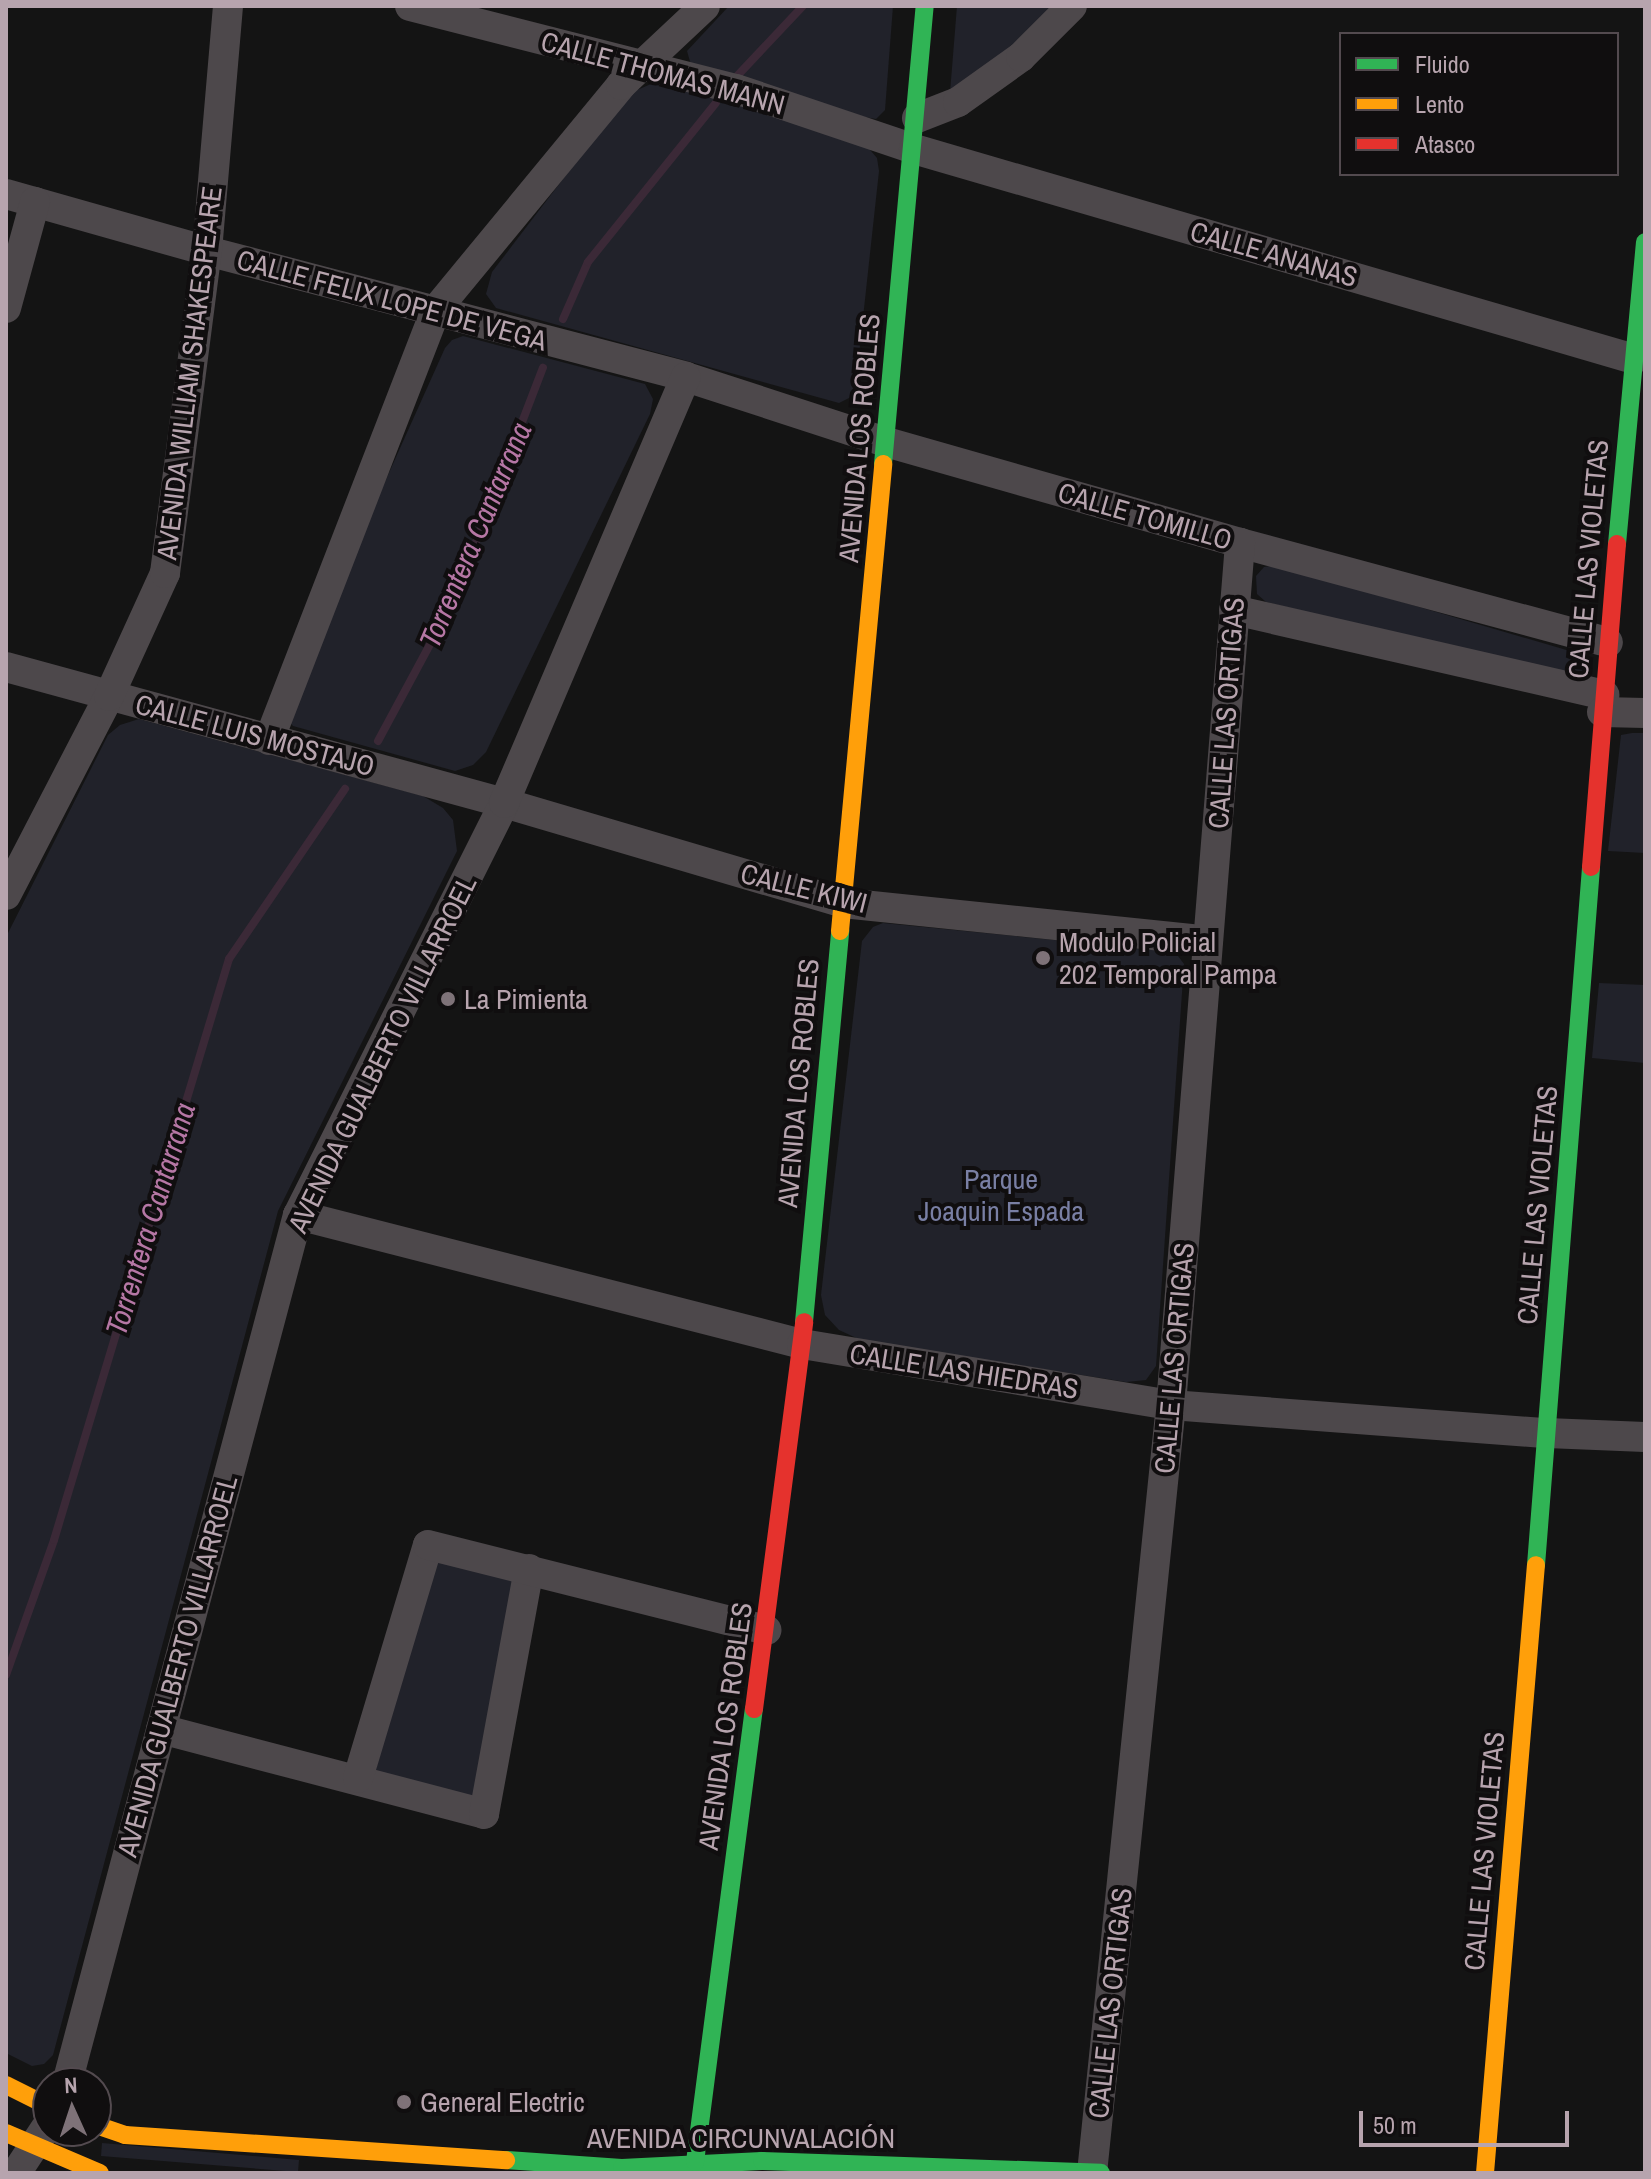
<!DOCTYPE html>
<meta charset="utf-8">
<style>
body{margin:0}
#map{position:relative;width:1651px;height:2179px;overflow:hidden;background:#141414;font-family:"Archivo Narrow",sans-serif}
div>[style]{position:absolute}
.green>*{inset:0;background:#21222a}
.stream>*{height:8px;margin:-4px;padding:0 4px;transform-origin:4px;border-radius:4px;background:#3b2937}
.street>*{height:30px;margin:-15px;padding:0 15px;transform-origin:15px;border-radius:15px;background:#4d484b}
.fast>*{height:18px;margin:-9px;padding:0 9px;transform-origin:9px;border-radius:9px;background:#30b455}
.slow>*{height:18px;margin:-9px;padding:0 9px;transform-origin:9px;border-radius:9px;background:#ff9f0a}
.jam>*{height:18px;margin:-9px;padding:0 9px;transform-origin:9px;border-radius:9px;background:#e5322d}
.dots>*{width:22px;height:22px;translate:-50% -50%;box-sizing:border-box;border:4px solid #100e0f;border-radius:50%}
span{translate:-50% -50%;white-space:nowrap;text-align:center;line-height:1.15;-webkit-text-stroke:8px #100e0f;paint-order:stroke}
.street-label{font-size:28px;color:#b7a4ae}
.poi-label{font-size:28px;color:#b7a4ae}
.left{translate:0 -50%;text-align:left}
.park-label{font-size:28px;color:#797fa4}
.water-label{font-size:30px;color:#b677a5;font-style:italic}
.frame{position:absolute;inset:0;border:8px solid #b7a4ae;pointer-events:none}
.legend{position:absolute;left:1339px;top:32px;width:280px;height:144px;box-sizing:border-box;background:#100e0f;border:2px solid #534a4f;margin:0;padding:10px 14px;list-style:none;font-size:24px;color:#b7a4ae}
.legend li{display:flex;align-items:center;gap:16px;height:40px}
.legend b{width:40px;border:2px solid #534a4f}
.north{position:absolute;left:32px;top:2067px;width:80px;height:80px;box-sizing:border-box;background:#100e0f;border:2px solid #534a4f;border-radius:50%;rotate:357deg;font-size:22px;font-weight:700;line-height:32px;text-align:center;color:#b7a4ae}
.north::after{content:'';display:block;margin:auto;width:28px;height:36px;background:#7e7278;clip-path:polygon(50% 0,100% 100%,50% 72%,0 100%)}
.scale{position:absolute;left:1359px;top:2111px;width:210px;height:36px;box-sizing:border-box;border:4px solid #b7a4ae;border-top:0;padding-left:10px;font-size:24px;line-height:28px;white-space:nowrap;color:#b7a4ae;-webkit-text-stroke:6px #100e0f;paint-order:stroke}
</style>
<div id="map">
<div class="green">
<i style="clip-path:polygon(729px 6px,893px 6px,885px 110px,876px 119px,847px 114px,691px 65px,687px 51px)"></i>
<i style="clip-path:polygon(957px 6px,1071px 6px,949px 105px)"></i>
<i style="clip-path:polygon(651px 84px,723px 97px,865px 144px,877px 158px,879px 171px,855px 391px,849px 398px,839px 403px,496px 308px,486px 294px,492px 272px,628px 94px)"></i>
<i style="clip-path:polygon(463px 336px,645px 384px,653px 399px,650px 414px,486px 752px,473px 765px,455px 771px,293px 726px,284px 716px,286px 702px,445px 348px,452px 340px)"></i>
<i style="clip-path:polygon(1276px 565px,1580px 654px,1587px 659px,1584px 675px,1576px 679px,1266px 602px,1257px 594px,1256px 576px,1264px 567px)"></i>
<i style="clip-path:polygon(139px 719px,423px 796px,443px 808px,453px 820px,457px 851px,278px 1211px,53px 2055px,44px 2064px,32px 2066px,6px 2053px,6px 937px,108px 735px,120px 725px)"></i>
<i style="clip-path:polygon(1632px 733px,1645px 733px,1645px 853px,1608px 851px,1621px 735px)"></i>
<i style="clip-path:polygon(883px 923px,1166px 951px,1178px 956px,1184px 964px,1156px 1366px,1146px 1380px,1126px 1382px,863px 1341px,839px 1330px,825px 1315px,821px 1295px,862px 941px,873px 927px)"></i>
<i style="clip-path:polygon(1599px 983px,1645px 985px,1645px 1063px,1592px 1058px)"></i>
<i style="clip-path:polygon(432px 1555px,516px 1577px,480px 1794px,470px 1801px,375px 1773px)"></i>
<i style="clip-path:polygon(102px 2143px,299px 2160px,298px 2172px,101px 2156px)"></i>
</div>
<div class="stream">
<i style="left:738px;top:75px;width:95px;rotate:-46.7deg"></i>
<i style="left:563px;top:319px;width:62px;rotate:-66.3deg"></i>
<i style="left:588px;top:262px;width:204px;rotate:-51.2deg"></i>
<i style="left:378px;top:741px;width:158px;rotate:-61.7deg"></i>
<i style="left:453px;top:602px;width:251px;rotate:-69deg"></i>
<i style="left:6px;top:1675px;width:143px;rotate:-70.4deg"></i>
<i style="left:54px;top:1540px;width:607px;rotate:-73.24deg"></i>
<i style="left:229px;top:959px;width:206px;rotate:-55.7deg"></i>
</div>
<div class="street">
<i style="left:410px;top:6px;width:336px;rotate:14.3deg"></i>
<i style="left:736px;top:89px;width:188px;rotate:18.6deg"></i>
<i style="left:914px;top:149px;width:750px;rotate:16.26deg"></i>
<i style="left:917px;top:118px;width:44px;rotate:-21.3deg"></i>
<i style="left:958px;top:102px;width:77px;rotate:-35.5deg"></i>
<i style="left:1021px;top:57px;width:72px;rotate:-45deg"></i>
<i style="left:6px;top:194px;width:209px;rotate:15.8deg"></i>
<i style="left:207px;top:251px;width:495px;rotate:14.7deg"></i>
<i style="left:686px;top:377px;width:210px;rotate:18deg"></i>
<i style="left:886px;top:442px;width:368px;rotate:15.9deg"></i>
<i style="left:1240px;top:543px;width:381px;rotate:15.1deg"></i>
<i style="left:6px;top:308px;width:110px;rotate:-74.7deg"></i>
<i style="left:1234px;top:610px;width:380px;rotate:12.9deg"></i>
<i style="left:6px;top:667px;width:516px;rotate:15.27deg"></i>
<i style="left:504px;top:803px;width:353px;rotate:16.4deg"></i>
<i style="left:843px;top:903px;width:367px;rotate:5.9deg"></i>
<i style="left:1602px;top:712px;width:43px;rotate:1.3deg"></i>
<i style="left:269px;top:740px;width:460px;rotate:-68.8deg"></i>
<i style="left:435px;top:311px;width:293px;rotate:-50.5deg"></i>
<i style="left:621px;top:85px;width:115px;rotate:-43.2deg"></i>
<i style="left:6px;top:895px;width:224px;rotate:-62.6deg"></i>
<i style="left:109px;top:696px;width:135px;rotate:-65.5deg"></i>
<i style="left:165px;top:573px;width:325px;rotate:-82.6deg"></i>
<i style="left:207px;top:251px;width:246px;rotate:-85.1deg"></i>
<i style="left:298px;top:1215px;width:520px;rotate:14.36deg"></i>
<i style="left:802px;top:1344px;width:374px;rotate:9.4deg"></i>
<i style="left:1171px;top:1405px;width:377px;rotate:4.3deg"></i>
<i style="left:1547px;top:1433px;width:98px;rotate:2.3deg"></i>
<i style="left:161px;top:1729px;width:334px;rotate:14.7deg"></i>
<i style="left:484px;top:1814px;width:249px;rotate:-79.6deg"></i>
<i style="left:358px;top:1778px;width:243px;rotate:-73.3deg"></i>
<i style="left:428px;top:1545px;width:349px;rotate:14.1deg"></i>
<i style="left:67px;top:2083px;width:898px;rotate:-75.1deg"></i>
<i style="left:298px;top:1215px;width:461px;rotate:-63.4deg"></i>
<i style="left:504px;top:803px;width:463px;rotate:-66.9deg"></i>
<i style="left:16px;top:2173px;width:53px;rotate:-56.6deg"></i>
<i style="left:1092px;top:2173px;width:772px;rotate:-84.13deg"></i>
<i style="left:1171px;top:1405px;width:865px;rotate:-85.42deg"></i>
</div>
<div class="fast">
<i style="left:883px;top:464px;width:460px;rotate:-84.8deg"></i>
<i style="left:1617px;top:544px;width:303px;rotate:-84.7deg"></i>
<i style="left:804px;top:1322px;width:393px;rotate:-84.7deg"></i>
<i style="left:1536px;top:1565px;width:700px;rotate:-85.49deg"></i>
<i style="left:506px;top:2160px;width:116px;rotate:3.9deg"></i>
<i style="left:622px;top:2168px;width:140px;rotate:-2.9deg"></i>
<i style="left:762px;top:2161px;width:339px;rotate:2deg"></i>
<i style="left:695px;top:2162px;width:457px;rotate:-82.6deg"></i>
</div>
<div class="slow">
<i style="left:840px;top:931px;width:469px;rotate:-84.7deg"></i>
<i style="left:6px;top:2085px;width:47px;rotate:26.6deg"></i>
<i style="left:96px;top:2125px;width:31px;rotate:19deg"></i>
<i style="left:125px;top:2135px;width:382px;rotate:3.8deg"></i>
<i style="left:6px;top:2133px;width:102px;rotate:23.1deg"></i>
<i style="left:1485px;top:2173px;width:610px;rotate:-85.21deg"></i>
</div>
<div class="jam">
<i style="left:1591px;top:867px;width:324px;rotate:-85.4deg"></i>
<i style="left:754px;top:1709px;width:390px;rotate:-82.6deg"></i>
</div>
<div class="dots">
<i style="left:1043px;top:958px;background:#7e7278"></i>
<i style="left:448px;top:999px;background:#7e7278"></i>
<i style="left:404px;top:2102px;background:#7e7278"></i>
</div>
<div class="street-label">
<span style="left:663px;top:73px;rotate:15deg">CALLE THOMAS MANN</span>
<span style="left:1274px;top:254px;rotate:16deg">CALLE ANANAS</span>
<span style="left:392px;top:300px;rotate:15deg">CALLE FELIX LOPE DE VEGA</span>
<span style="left:189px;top:373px;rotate:-83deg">AVENIDA WILLIAM SHAKESPEARE</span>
<span style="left:859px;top:438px;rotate:-85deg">AVENIDA LOS ROBLES</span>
<span style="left:1145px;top:516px;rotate:16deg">CALLE TOMILLO</span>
<span style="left:1588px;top:559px;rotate:-85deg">CALLE LAS VIOLETAS</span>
<span style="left:1226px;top:713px;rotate:-86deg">CALLE LAS ORTIGAS</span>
<span style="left:255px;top:735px;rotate:15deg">CALLE LUIS MOSTAJO</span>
<span style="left:804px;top:888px;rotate:14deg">CALLE KIWI</span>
<span style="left:382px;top:1054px;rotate:-64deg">AVENIDA GUALBERTO VILLARROEL</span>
<span style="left:798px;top:1083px;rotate:-85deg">AVENIDA LOS ROBLES</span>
<span style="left:1537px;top:1205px;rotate:-85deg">CALLE LAS VIOLETAS</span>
<span style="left:1174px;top:1358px;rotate:-85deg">CALLE LAS ORTIGAS</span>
<span style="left:964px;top:1371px;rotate:9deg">CALLE LAS HIEDRAS</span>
<span style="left:177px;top:1666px;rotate:-75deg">AVENIDA GUALBERTO VILLARROEL</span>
<span style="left:725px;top:1726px;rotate:-82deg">AVENIDA LOS ROBLES</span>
<span style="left:1484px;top:1851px;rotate:-85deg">CALLE LAS VIOLETAS</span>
<span style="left:1110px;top:2003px;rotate:-84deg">CALLE LAS ORTIGAS</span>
<span style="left:741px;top:2138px">AVENIDA CIRCUNVALACIÓN</span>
</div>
<div class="poi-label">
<span class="left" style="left:1059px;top:958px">Modulo Policial<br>202 Temporal Pampa</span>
<span class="left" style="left:464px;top:999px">La Pimienta</span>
<span class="left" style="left:420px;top:2102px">General Electric</span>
</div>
<div class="park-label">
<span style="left:1001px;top:1195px">Parque<br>Joaquin Espada</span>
</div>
<div class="water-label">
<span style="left:475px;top:535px;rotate:-67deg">Torrentera Cantarrana</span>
<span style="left:150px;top:1219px;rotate:-73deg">Torrentera Cantarrana</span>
</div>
<div class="frame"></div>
<ul class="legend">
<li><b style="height:10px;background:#30b455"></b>Fluido</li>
<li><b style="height:10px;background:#ff9f0a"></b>Lento</li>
<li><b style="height:10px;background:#e5322d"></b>Atasco</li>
</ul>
<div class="north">N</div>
<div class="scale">50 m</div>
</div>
